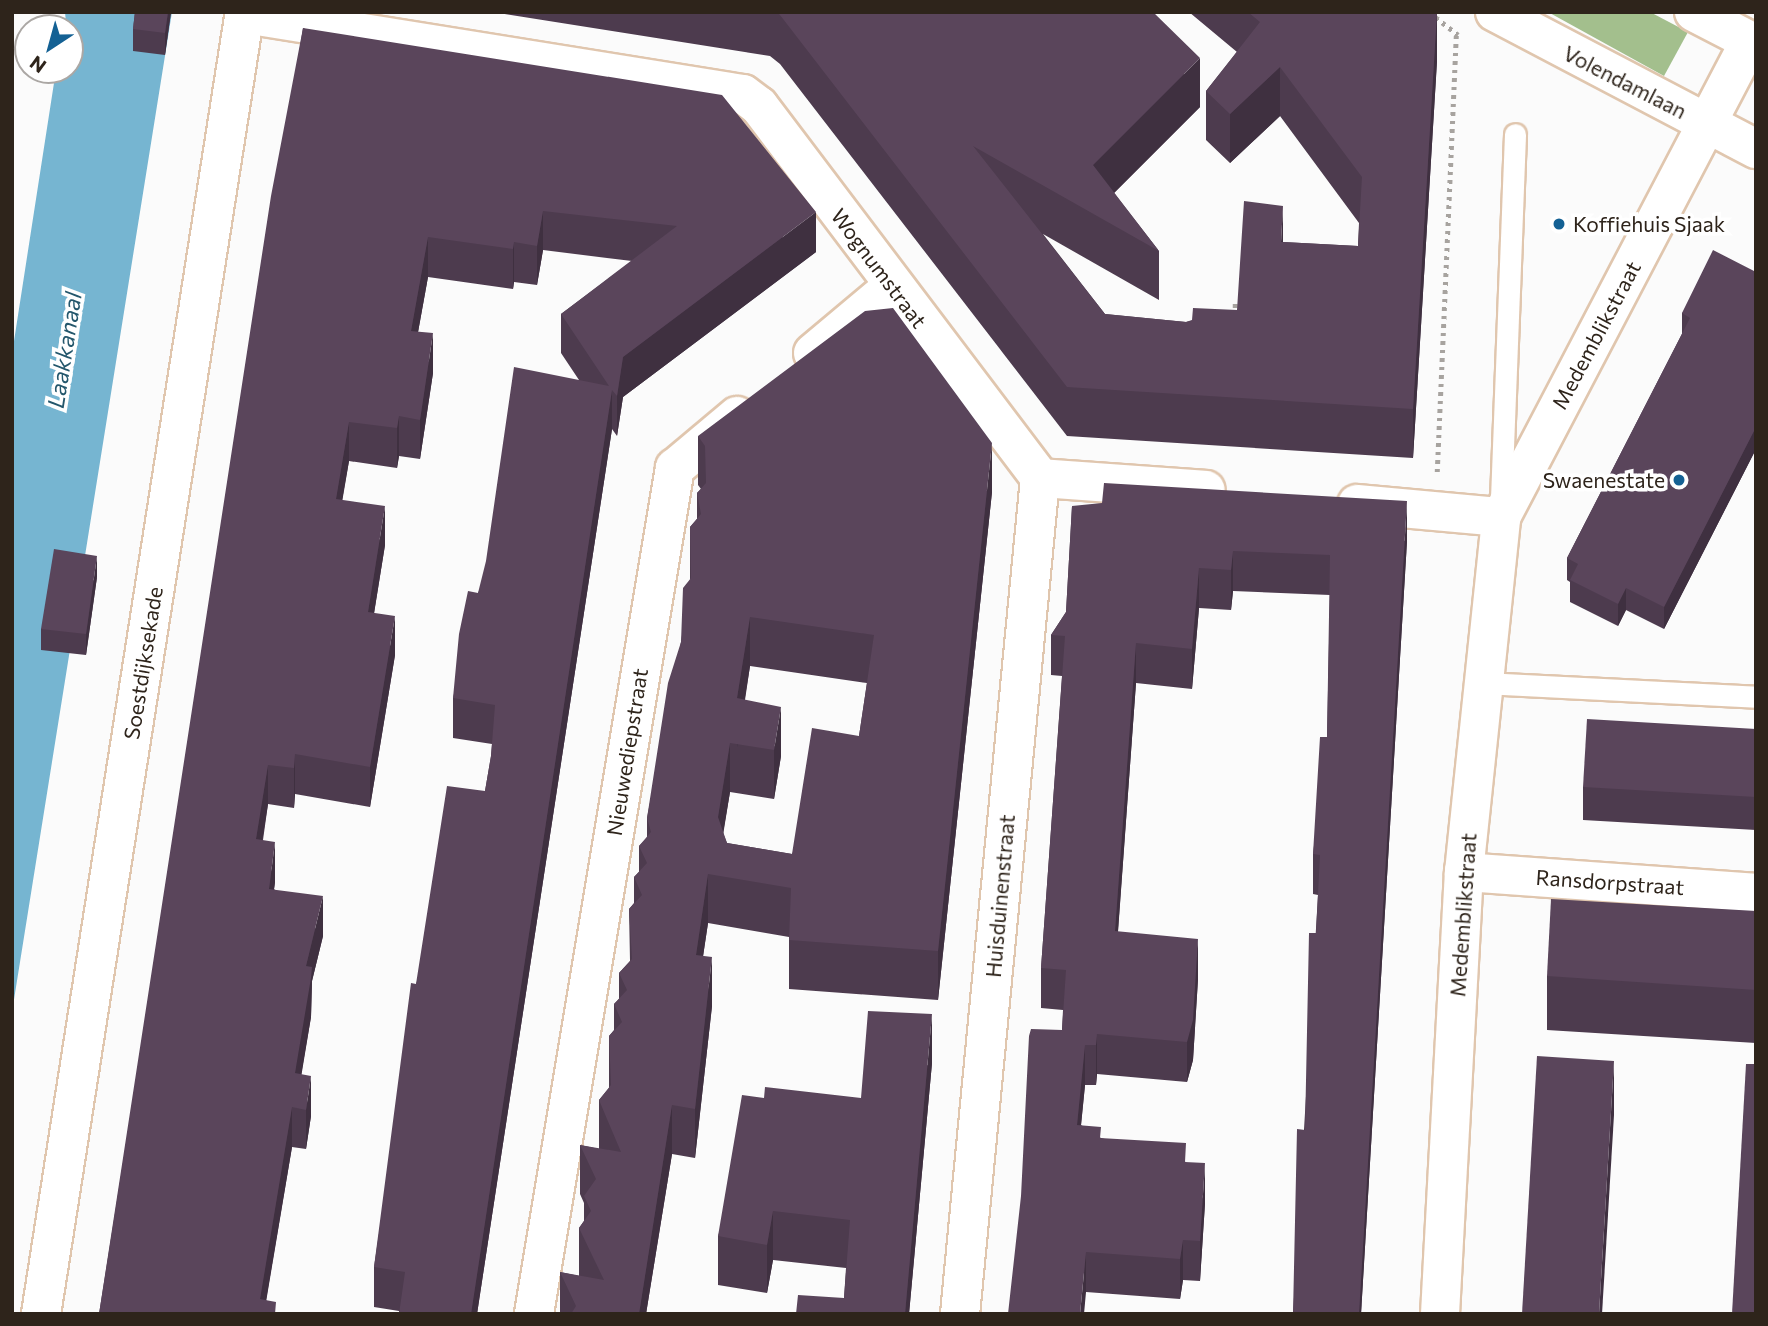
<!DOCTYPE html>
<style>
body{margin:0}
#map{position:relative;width:1768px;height:1326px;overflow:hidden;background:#fbfbfb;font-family:Commissioner,sans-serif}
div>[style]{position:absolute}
.forest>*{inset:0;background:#a3bf8d}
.water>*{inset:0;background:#76b5d1}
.path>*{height:4.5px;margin-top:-2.25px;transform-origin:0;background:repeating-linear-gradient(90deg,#a7a39f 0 3.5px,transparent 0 8.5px)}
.roads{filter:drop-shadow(2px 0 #e0c6ae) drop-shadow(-2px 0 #e0c6ae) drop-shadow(0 2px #e0c6ae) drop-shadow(0 -2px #e0c6ae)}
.service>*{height:21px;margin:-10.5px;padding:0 10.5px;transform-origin:10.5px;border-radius:10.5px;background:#fff}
.minor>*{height:38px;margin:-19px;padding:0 19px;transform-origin:19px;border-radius:19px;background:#fff}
.tertiary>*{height:38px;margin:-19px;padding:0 19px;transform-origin:19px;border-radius:19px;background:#fff}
.wall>*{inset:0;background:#4d3b4e}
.shaded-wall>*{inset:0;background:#3f3040}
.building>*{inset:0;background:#5a455b}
.dots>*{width:19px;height:19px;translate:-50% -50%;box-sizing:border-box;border:4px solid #fff;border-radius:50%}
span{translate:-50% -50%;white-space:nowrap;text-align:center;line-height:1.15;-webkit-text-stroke:7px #fff;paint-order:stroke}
.street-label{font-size:21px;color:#2e241b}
.poi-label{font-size:21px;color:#2e241b}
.left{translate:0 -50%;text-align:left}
.right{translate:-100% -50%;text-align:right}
.water-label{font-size:23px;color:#24576c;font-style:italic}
.frame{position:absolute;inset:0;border:14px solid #2e241b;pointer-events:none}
.north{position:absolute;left:14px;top:14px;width:70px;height:70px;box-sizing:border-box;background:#fff;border:2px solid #aba7a4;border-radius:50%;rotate:216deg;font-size:19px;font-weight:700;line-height:28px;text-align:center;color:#2e241b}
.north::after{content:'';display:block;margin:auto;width:24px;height:32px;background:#146194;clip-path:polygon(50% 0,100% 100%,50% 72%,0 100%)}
</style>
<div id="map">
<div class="forest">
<i style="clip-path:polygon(1548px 12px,1650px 12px,1688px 32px,1664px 76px)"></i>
</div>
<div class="water">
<i style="clip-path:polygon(65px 12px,172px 12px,12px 1012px,12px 354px,56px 70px,70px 70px)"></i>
</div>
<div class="path">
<i style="left:1429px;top:12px;width:37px;rotate:38deg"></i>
<i style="left:1235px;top:316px;width:15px;rotate:-90deg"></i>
<i style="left:1437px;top:472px;width:438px;rotate:-87.5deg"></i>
</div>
<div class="roads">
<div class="service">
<i style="left:1501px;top:499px;width:365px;rotate:-87.8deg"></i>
<i style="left:1484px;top:683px;width:272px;rotate:2.9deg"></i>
</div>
<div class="minor">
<i style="left:245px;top:14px;width:504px;rotate:9.13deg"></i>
<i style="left:743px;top:94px;width:20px;rotate:37deg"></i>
<i style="left:759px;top:106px;width:466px;rotate:52.9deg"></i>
<i style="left:1040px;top:478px;width:166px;rotate:4.1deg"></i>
<i style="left:813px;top:353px;width:103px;rotate:-39.9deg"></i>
<i style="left:1357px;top:504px;width:145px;rotate:5.2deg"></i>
<i style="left:1464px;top:872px;width:293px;rotate:4.1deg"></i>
<i style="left:534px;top:1314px;width:858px;rotate:-80.54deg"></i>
<i style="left:675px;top:468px;width:81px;rotate:-40deg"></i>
<i style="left:960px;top:1314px;width:840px;rotate:-84.53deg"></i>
<i style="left:1440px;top:1314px;width:443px;rotate:-86.9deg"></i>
<i style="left:1464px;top:872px;width:357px;rotate:-84deg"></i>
<i style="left:1501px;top:517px;width:537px;rotate:-62.39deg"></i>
</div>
<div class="tertiary">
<i style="left:1495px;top:12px;width:295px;rotate:27.7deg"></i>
<i style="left:1694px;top:12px;width:70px;rotate:27.3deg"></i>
<i style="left:41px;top:1314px;width:1318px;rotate:-81.1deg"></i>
</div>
</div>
<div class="wall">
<i style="clip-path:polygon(135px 12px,171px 12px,165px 55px,133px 51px,133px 29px)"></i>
<i style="clip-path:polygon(492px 12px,1153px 12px,1200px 107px,1114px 193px,1159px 251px,1159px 300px,1043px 234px,1105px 314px,1186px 322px,1237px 310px,1283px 242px,1358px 246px,1359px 223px,1280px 116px,1230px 163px,1206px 140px,1206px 91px,1237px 52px,1189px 12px,1437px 12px,1437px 61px,1413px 458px,1067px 436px,780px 64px,770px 56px)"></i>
<i style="clip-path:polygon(303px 28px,816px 252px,623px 397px,617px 436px,612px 429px,477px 1314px,399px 1314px,399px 1311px,374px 1307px,374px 1267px,416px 984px,485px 791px,491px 756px,492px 744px,453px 738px,453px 698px,478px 593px,579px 380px,561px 353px,561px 314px,632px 261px,543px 250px,537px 285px,514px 282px,513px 289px,428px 277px,418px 332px,433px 373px,420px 459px,399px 456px,397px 468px,349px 461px,342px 500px,385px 545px,374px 613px,395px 655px,370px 807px,295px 794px,294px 808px,268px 804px,263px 840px,275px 882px,274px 889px,323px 936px,312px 981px,311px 1017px,301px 1075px,311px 1116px,306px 1149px,292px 1147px,266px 1300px,276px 1314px,99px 1314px)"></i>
<i style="clip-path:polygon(1756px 269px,1756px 449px,1664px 629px,1626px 610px,1618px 626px,1570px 602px,1570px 582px,1567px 580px,1567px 558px,1682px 334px,1682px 313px,1754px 271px)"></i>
<i style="clip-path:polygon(evenodd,698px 436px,992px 492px,938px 1000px,789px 989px,789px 937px,708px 923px,703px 956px,712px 1006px,695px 1158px,672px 1154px,646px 1314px,560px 1314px,560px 1272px,579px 1276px,579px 1228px,584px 1221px,584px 1203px,580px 1194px,580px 1145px,599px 1149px,599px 1100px,609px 1088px,609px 1036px,614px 1030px,614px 1004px,619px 999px,619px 973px,630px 961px,629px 909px,634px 903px,634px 877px,639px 872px,639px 846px,647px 838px,647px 818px,681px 642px,690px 580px,690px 527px,697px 519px,697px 493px,701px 489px,698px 485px,698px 436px,750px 666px,867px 683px,859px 736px,792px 854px,727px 843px,723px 833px,730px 792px,774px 799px,781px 756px,745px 700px,750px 666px)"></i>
<i style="clip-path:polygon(1072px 506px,1407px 541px,1361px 1314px,1293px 1314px,1318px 895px,1313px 894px,1313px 854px,1327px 737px,1330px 595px,1233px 591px,1231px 610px,1199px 608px,1192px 689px,1136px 683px,1118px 932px,1198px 979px,1193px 1060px,1187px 1082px,1097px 1074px,1096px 1085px,1085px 1085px,1081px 1125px,1101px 1138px,1186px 1162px,1205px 1203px,1200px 1281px,1183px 1280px,1180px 1299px,1086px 1292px,1062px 1030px,1063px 1010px,1041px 1008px,1041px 968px,1062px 676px,1051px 675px,1051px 635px,1066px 612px)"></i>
<i style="clip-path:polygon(97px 577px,86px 655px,41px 650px,41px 629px)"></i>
<i style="clip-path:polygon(1756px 729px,1756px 830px,1583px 820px,1583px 787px)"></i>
<i style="clip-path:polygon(1756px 911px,1756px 1043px,1547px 1030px,1547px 976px)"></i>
<i style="clip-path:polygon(932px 1063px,909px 1314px,796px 1314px,844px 1298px,846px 1268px,773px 1260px,767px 1293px,718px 1285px,718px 1236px,764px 1098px,861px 1098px)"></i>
</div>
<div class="shaded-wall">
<i style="clip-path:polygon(168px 12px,171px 12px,165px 55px,165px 33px)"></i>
<i style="clip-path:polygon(1437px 12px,1437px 61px,1413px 458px,1413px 409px)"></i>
<i style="clip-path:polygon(1200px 58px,1200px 107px,1093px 214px,1093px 165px)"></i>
<i style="clip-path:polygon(1280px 67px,1280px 116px,1230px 163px,1230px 114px)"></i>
<i style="clip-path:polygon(1283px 206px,1283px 255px,1281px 242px)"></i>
<i style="clip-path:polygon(543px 211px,543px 250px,537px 285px,537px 246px)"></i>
<i style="clip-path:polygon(816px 212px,816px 252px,623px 397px,617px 436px,617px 396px,623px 357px)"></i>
<i style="clip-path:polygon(428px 237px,428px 277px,411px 371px,411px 331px)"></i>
<i style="clip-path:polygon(514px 242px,514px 282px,513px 289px,513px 249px)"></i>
<i style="clip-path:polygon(433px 333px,433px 373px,420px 459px,420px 420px)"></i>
<i style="clip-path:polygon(612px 390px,612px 429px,477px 1314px,471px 1314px)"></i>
<i style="clip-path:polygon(399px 416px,399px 456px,397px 468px,397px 428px)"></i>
<i style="clip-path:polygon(349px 422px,349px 461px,336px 538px,336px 499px)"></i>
<i style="clip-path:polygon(1756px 427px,1756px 449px,1664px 629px,1664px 607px)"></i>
<i style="clip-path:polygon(992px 443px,992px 492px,938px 1000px,938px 951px)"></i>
<i style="clip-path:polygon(1407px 501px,1407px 541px,1361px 1314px,1359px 1314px)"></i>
<i style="clip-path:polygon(385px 506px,385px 545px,368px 651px,368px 612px)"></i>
<i style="clip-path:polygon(1233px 551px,1233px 591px,1231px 610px,1231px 570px)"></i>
<i style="clip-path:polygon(97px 556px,97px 577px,86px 655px,86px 634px)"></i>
<i style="clip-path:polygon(1199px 568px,1199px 608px,1192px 689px,1192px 649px)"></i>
<i style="clip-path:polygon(1626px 588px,1626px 610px,1618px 626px,1618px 604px)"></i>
<i style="clip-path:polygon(395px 616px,395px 655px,370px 807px,370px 767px)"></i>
<i style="clip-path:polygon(750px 617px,750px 666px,737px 747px,737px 698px)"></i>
<i style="clip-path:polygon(1136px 643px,1136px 683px,1115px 971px,1115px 931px)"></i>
<i style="clip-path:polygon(781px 707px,781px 756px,774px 799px,774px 750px)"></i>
<i style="clip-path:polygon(730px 743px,730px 792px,718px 866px,718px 817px)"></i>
<i style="clip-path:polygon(295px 754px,295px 794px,294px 808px,294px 768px)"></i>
<i style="clip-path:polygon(268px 765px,268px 804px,256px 879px,256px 839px)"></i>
<i style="clip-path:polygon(275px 842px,275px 882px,269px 928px,269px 889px)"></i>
<i style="clip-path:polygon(708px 874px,708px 923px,696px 1004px,696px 955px)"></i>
<i style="clip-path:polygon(323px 896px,323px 936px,312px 981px,311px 1017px,296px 1108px,295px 1073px,306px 966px)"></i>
<i style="clip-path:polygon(1198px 939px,1198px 979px,1193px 1060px,1187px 1082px,1187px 1042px)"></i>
<i style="clip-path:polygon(712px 957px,712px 1006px,695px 1158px,695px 1109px)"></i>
<i style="clip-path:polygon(932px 1014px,932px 1063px,909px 1314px,905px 1314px)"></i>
<i style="clip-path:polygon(1097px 1034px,1097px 1074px,1096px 1085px,1096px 1045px)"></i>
<i style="clip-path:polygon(1085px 1045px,1085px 1085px,1077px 1165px,1077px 1125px)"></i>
<i style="clip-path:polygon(1614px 1061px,1614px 1115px,1602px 1314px,1599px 1314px)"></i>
<i style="clip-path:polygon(311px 1076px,311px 1116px,306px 1149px,306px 1110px)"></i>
<i style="clip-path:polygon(672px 1105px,672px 1154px,646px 1314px,639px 1314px)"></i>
<i style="clip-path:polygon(292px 1107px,292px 1147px,264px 1314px,260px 1299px)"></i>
<i style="clip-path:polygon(1205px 1163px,1205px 1203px,1200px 1281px,1200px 1241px)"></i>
<i style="clip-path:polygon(773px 1211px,773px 1260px,767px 1293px,767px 1245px)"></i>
<i style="clip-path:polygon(1183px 1240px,1183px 1280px,1180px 1299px,1180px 1259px)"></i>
<i style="clip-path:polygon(1086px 1252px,1086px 1292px,1084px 1314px,1080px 1314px)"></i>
</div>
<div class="building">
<i style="clip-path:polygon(135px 12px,168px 12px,165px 33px,133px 29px)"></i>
<i style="clip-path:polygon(777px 12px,1153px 12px,1200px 58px,1093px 165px,1159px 251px,973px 146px,1105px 314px,1186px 322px,1192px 320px,1193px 308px,1237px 310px,1244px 201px,1283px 206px,1281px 242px,1358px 246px,1362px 177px,1280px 67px,1230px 114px,1206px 91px,1260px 22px,1248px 12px,1437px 12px,1413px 409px,1067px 387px,780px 15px)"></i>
<i style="clip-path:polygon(303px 28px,722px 95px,816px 212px,623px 357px,617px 396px,612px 390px,471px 1314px,399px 1314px,405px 1272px,374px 1267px,411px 983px,416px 984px,447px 786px,485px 791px,491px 756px,495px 705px,453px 698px,459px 634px,468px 591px,478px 593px,486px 561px,514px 367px,609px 386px,561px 314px,677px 226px,543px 211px,537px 246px,514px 242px,513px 249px,428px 237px,411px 331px,433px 333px,420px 420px,399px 416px,397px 428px,349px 422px,336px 499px,385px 506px,368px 612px,395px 616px,370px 767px,295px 754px,294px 768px,268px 765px,256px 839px,275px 842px,269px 889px,323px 896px,306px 966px,312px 967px,311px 978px,295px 1073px,311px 1076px,306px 1110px,292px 1107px,260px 1299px,276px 1302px,275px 1314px,99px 1314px,271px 196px)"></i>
<i style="clip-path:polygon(1713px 250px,1754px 271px,1756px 269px,1756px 427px,1664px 607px,1626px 588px,1618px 604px,1570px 580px,1578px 564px,1567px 558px,1690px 318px,1682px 313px)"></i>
<i style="clip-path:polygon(evenodd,893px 308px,992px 443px,938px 951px,789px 940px,791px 888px,708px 874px,696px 955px,712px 957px,695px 1109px,672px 1105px,639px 1314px,571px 1314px,576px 1306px,560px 1272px,604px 1280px,579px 1228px,591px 1211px,584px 1196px,596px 1179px,580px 1145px,621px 1152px,599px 1100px,611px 1085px,609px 1036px,622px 1022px,614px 1004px,627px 990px,619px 973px,632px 959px,629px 909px,642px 895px,634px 877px,647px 863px,639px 846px,651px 832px,647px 818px,668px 683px,681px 642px,683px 588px,691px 578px,690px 527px,701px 514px,697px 493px,706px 483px,705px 446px,698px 436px,865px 311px,893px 308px,750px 617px,874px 635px,859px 736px,812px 728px,792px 854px,727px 843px,718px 817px,730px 743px,774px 750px,781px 707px,737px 698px,750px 617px)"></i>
<i style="clip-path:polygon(1104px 483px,1407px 501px,1359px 1314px,1293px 1314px,1297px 1129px,1305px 1130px,1309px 933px,1316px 933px,1320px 855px,1313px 854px,1320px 737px,1327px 737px,1330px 555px,1233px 551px,1231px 570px,1199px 568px,1192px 649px,1136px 643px,1115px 931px,1198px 939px,1193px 1020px,1187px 1042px,1097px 1034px,1096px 1045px,1085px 1045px,1077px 1125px,1101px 1127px,1100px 1138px,1186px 1143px,1185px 1162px,1205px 1163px,1200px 1241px,1183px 1240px,1180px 1259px,1086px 1252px,1080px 1314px,1008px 1314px,1021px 1196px,1029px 1036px,1031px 1029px,1062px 1030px,1066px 970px,1041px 968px,1065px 636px,1051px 635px,1066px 612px,1072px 506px,1102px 503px)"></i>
<i style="clip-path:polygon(54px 549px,97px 556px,86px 634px,41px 629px)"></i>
<i style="clip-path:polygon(1587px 719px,1756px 729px,1756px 797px,1583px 787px)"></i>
<i style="clip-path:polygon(1551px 899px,1756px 911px,1756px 990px,1547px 976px)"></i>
<i style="clip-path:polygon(868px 1011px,932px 1014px,905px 1314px,796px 1314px,798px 1295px,844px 1298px,850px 1220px,773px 1211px,767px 1245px,718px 1236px,742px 1095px,764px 1098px,765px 1087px,861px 1098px)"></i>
<i style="clip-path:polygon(1537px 1056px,1614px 1061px,1599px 1314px,1522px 1314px)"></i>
<i style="clip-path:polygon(1746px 1064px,1756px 1064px,1756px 1314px,1732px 1314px)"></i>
</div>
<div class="dots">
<i style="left:1559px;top:224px;background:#146194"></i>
<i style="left:1679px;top:480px;background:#146194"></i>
</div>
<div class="street-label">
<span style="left:1625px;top:82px;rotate:27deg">Volendamlaan</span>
<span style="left:879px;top:268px;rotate:53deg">Wognumstraat</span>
<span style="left:1596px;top:335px;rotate:-62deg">Medemblikstraat</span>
<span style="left:143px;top:663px;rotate:-81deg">Soestdijksekade</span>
<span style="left:627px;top:752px;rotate:-81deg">Nieuwediepstraat</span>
<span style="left:1610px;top:882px;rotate:4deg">Ransdorpstraat</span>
<span style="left:1000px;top:896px;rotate:-85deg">Huisduinenstraat</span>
<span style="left:1463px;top:915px;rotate:-86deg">Medemblikstraat</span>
</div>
<div class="poi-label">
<span class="left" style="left:1573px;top:224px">Koffiehuis Sjaak</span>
<span class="right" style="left:1665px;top:480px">Swaenestate</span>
</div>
<div class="water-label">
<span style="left:64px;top:350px;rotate:-81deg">Laakkanaal</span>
</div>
<div class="frame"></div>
<div class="north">N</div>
</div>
